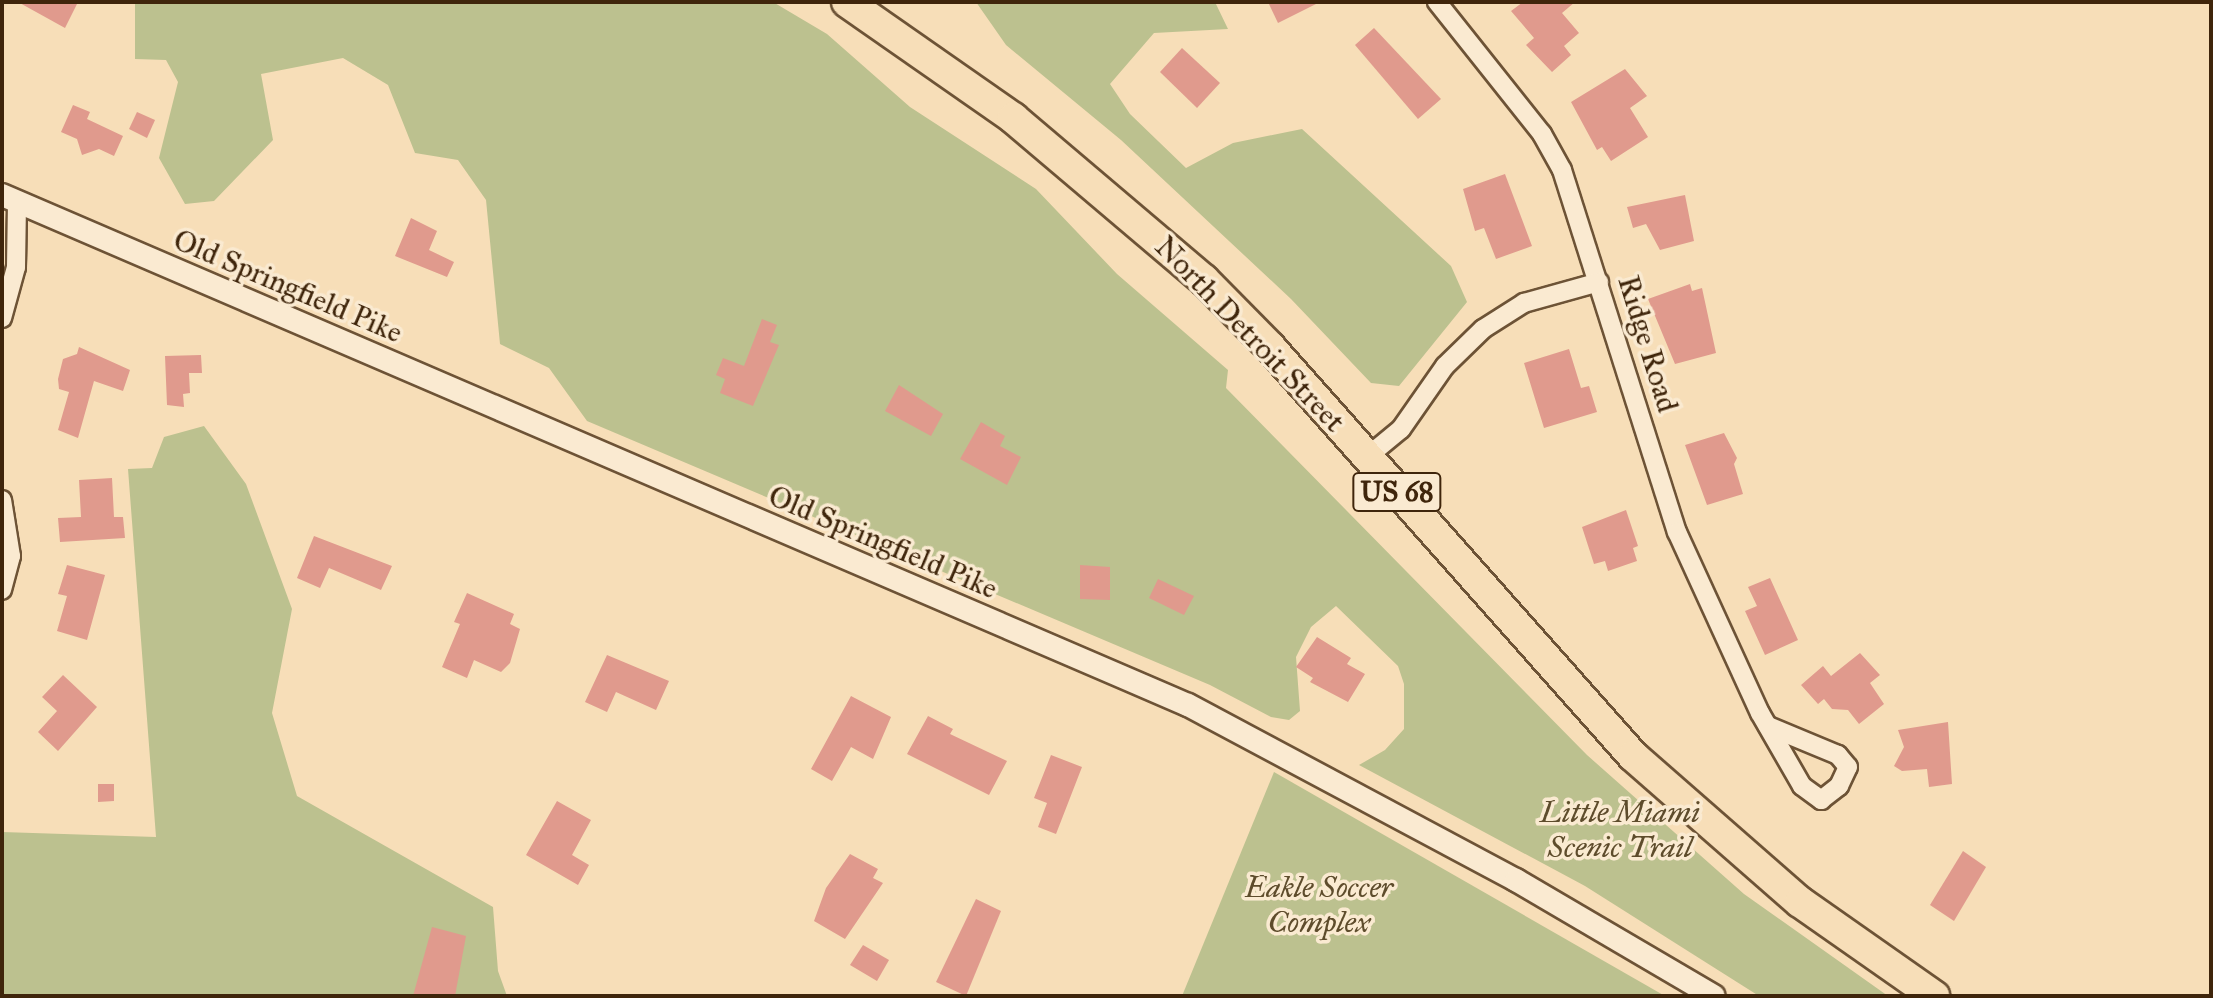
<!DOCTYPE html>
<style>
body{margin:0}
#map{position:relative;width:2213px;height:998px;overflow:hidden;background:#f7deb8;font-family:"IM FELL Great Primer",serif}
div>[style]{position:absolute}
.green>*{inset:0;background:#bcc18f}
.building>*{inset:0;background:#e09a8d}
.roads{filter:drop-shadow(2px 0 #6d5336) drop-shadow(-2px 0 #6d5336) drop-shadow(0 2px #6d5336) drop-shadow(0 -2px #6d5336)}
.minor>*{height:18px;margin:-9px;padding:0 9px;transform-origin:9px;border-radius:9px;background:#faead1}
.tertiary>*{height:22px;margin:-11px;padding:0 11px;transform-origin:11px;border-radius:11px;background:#faead1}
.trunk>*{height:30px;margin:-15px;padding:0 15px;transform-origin:15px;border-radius:15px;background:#f7deb8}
span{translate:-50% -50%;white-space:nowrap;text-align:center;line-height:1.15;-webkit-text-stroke:7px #faead1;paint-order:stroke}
.shield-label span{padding:2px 6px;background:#faead1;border:2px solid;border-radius:6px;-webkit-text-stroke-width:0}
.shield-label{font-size:28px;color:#3f250b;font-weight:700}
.street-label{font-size:30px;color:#3f250b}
.park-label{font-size:30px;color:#5e4c2c;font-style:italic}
.frame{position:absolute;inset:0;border:4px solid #3f250b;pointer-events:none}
</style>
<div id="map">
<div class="green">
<i style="clip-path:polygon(135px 2px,773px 2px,827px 34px,910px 107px,1036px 189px,1117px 274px,1228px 370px,1226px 388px,1587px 755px,1744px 894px,1888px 996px,1759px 996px,1585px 886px,1359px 765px,1385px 750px,1404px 729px,1404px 684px,1398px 666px,1336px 606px,1311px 627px,1296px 657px,1300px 711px,1289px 720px,1271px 717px,1210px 685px,587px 421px,549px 368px,500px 344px,486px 200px,458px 160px,415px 153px,388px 85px,343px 58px,261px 74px,273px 140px,214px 201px,185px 204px,159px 158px,178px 82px,166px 60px,135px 59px)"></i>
<i style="clip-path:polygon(976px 2px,1215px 2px,1228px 29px,1154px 33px,1110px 84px,1130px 114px,1186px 168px,1233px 143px,1302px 129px,1451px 266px,1467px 302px,1399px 386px,1371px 383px,1291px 299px,1121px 140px,1006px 45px)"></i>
<i style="clip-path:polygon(204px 426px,246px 484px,292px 609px,272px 713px,297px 796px,493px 907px,498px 971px,507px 996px,2px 996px,2px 832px,156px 837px,128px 469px,152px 468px,164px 437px)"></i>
<i style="clip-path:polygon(1274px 772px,1665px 996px,1182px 996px)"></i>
</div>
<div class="building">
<i style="clip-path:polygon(18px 2px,78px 2px,65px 28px)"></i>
<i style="clip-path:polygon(1268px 2px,1320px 2px,1278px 23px)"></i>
<i style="clip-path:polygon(1523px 2px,1575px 2px,1562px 13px,1579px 33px,1564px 46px,1571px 55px,1552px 72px,1526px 45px,1534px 38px,1511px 11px)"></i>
<i style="clip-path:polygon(1374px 28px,1441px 99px,1418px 119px,1355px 45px)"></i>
<i style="clip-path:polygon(1182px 48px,1220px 83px,1197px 108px,1160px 72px)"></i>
<i style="clip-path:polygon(1625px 69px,1647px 96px,1630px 108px,1648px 137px,1611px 161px,1602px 147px,1597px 150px,1571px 102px)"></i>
<i style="clip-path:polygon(73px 105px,90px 112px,87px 119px,123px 136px,114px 156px,99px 149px,82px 155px,77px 139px,61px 132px)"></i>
<i style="clip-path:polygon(137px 112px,155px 120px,147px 138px,129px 129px)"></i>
<i style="clip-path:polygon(1505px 174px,1532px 246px,1496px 259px,1484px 228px,1475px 231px,1463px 189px)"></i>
<i style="clip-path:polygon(1685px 195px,1694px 241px,1660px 250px,1646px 224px,1633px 228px,1627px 207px)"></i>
<i style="clip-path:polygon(411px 218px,437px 231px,429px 250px,454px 262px,447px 277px,395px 256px)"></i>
<i style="clip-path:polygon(1690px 284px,1692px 291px,1702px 288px,1716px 353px,1675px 364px,1648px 299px)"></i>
<i style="clip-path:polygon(762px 319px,777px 325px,770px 342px,779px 345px,753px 406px,720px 393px,725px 379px,716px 375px,723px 358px,744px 366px)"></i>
<i style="clip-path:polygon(79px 347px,130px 370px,123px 391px,94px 381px,78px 438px,58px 430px,69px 392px,59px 389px,58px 379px,63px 359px,77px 354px)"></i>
<i style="clip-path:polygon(1569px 349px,1581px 388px,1589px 386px,1597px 412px,1544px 428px,1524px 363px)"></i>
<i style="clip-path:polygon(201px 355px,202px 373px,189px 373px,190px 393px,183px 394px,184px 407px,167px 405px,165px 356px)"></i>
<i style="clip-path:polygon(899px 385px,943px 414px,931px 436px,885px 411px)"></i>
<i style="clip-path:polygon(981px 422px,1005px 436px,1000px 446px,1021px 457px,1007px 485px,960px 459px)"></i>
<i style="clip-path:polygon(1724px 433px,1737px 458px,1734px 464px,1743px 494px,1707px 505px,1685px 445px)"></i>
<i style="clip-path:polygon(112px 478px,114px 517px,123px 517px,125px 538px,60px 542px,58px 518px,81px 517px,79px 480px)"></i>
<i style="clip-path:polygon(1626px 510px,1638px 546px,1633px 548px,1637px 561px,1608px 571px,1605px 561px,1594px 564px,1582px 527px)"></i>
<i style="clip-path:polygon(314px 536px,392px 566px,381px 590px,329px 568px,320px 588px,297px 578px)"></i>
<i style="clip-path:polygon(67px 565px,105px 575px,87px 640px,57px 631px,67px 596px,58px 594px)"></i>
<i style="clip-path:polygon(1080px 565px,1110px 567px,1110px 600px,1080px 599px)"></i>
<i style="clip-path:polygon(1770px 578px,1798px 640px,1765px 655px,1745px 611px,1757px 606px,1748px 587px)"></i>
<i style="clip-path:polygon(1158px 579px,1194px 596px,1184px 615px,1149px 598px)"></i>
<i style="clip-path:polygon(467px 593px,514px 614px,510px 624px,520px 629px,510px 663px,501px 672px,474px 660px,467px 678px,442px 667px,460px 624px,454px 622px)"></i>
<i style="clip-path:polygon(1317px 637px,1351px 658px,1347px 664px,1365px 674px,1348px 702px,1310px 682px,1313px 678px,1296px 667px)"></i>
<i style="clip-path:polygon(1860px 653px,1880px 675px,1870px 683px,1884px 704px,1859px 724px,1848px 710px,1832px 709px,1824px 699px,1818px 704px,1801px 685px,1823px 666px,1831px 676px)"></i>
<i style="clip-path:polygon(607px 655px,669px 681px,656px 710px,616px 692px,607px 712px,585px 702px)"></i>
<i style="clip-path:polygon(63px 675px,97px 707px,58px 751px,38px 732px,57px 711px,42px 697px)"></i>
<i style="clip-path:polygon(851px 696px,891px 717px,873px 759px,851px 747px,832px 781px,811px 769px)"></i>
<i style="clip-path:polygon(928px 716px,953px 729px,950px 734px,1007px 761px,989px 795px,907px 754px)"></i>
<i style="clip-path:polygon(1948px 722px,1952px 784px,1929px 787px,1927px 769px,1902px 771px,1894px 766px,1904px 747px,1898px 730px)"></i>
<i style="clip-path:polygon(1051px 755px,1082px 767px,1056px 834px,1038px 827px,1047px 803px,1034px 798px)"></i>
<i style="clip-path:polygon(98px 784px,114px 784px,114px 801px,98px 802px)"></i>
<i style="clip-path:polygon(557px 801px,591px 820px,572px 855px,589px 865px,578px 885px,526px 855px)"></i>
<i style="clip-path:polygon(1963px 851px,1986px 867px,1954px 921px,1930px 905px)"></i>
<i style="clip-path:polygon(850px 854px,878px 869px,873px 878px,883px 883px,845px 939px,814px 921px,826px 888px)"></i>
<i style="clip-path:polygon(976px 899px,1001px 911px,966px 996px,936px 982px)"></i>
<i style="clip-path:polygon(432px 927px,466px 936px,455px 996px,413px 996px)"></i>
<i style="clip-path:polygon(863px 945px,889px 960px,877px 981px,850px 965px)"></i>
</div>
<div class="roads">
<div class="minor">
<i style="left:1437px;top:2px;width:169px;rotate:51.5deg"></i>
<i style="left:1542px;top:134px;width:41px;rotate:60.9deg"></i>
<i style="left:1562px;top:170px;width:380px;rotate:72.4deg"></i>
<i style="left:1677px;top:532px;width:199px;rotate:65.4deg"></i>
<i style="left:1760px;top:713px;width:84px;rotate:60.1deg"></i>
<i style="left:1802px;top:786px;width:24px;rotate:36deg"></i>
<i style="left:1821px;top:800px;width:23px;rotate:-38deg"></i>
<i style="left:1839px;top:786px;width:21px;rotate:-65deg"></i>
<i style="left:1848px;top:767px;width:16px;rotate:-130deg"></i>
<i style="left:1838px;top:755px;width:76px;rotate:-157.5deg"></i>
<i style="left:2px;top:318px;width:53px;rotate:-74.6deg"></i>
<i style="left:16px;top:267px;width:66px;rotate:-89.1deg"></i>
<i style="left:1367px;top:457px;width:44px;rotate:-39.5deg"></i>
<i style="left:1401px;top:429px;width:77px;rotate:-55.1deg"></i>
<i style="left:1445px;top:366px;width:53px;rotate:-44.2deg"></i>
<i style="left:1483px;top:329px;width:49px;rotate:-32.4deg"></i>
<i style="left:1524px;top:303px;width:78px;rotate:-15.6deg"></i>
<i style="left:2px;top:500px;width:57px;rotate:80.9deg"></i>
<i style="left:11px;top:556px;width:35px;rotate:105deg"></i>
</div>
<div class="tertiary">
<i style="left:2px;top:195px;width:1291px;rotate:23.27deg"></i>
<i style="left:1188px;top:705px;width:372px;rotate:28.1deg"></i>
<i style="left:1516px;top:880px;width:229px;rotate:30.4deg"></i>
</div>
<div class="trunk">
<i style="left:847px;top:2px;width:203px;rotate:34.9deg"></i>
<i style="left:1013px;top:118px;width:250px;rotate:40.3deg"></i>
<i style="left:1204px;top:280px;width:94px;rotate:45.4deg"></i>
<i style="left:1270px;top:347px;width:547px;rotate:48.41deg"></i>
<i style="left:1633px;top:756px;width:222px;rotate:41.2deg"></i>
<i style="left:1800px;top:902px;width:164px;rotate:35deg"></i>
</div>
</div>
<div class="shield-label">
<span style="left:1397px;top:492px">US 68</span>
</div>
<div class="street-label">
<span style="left:288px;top:286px;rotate:23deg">Old Springfield Pike</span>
<span style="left:1250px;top:334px;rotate:46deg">North Detroit Street</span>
<span style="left:1648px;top:344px;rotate:73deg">Ridge Road</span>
<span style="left:883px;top:542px;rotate:23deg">Old Springfield Pike</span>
</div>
<div class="park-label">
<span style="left:1620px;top:829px">Little Miami<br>Scenic Trail</span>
<span style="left:1319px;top:904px">Eakle Soccer<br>Complex</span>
</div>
<div class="frame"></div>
</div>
